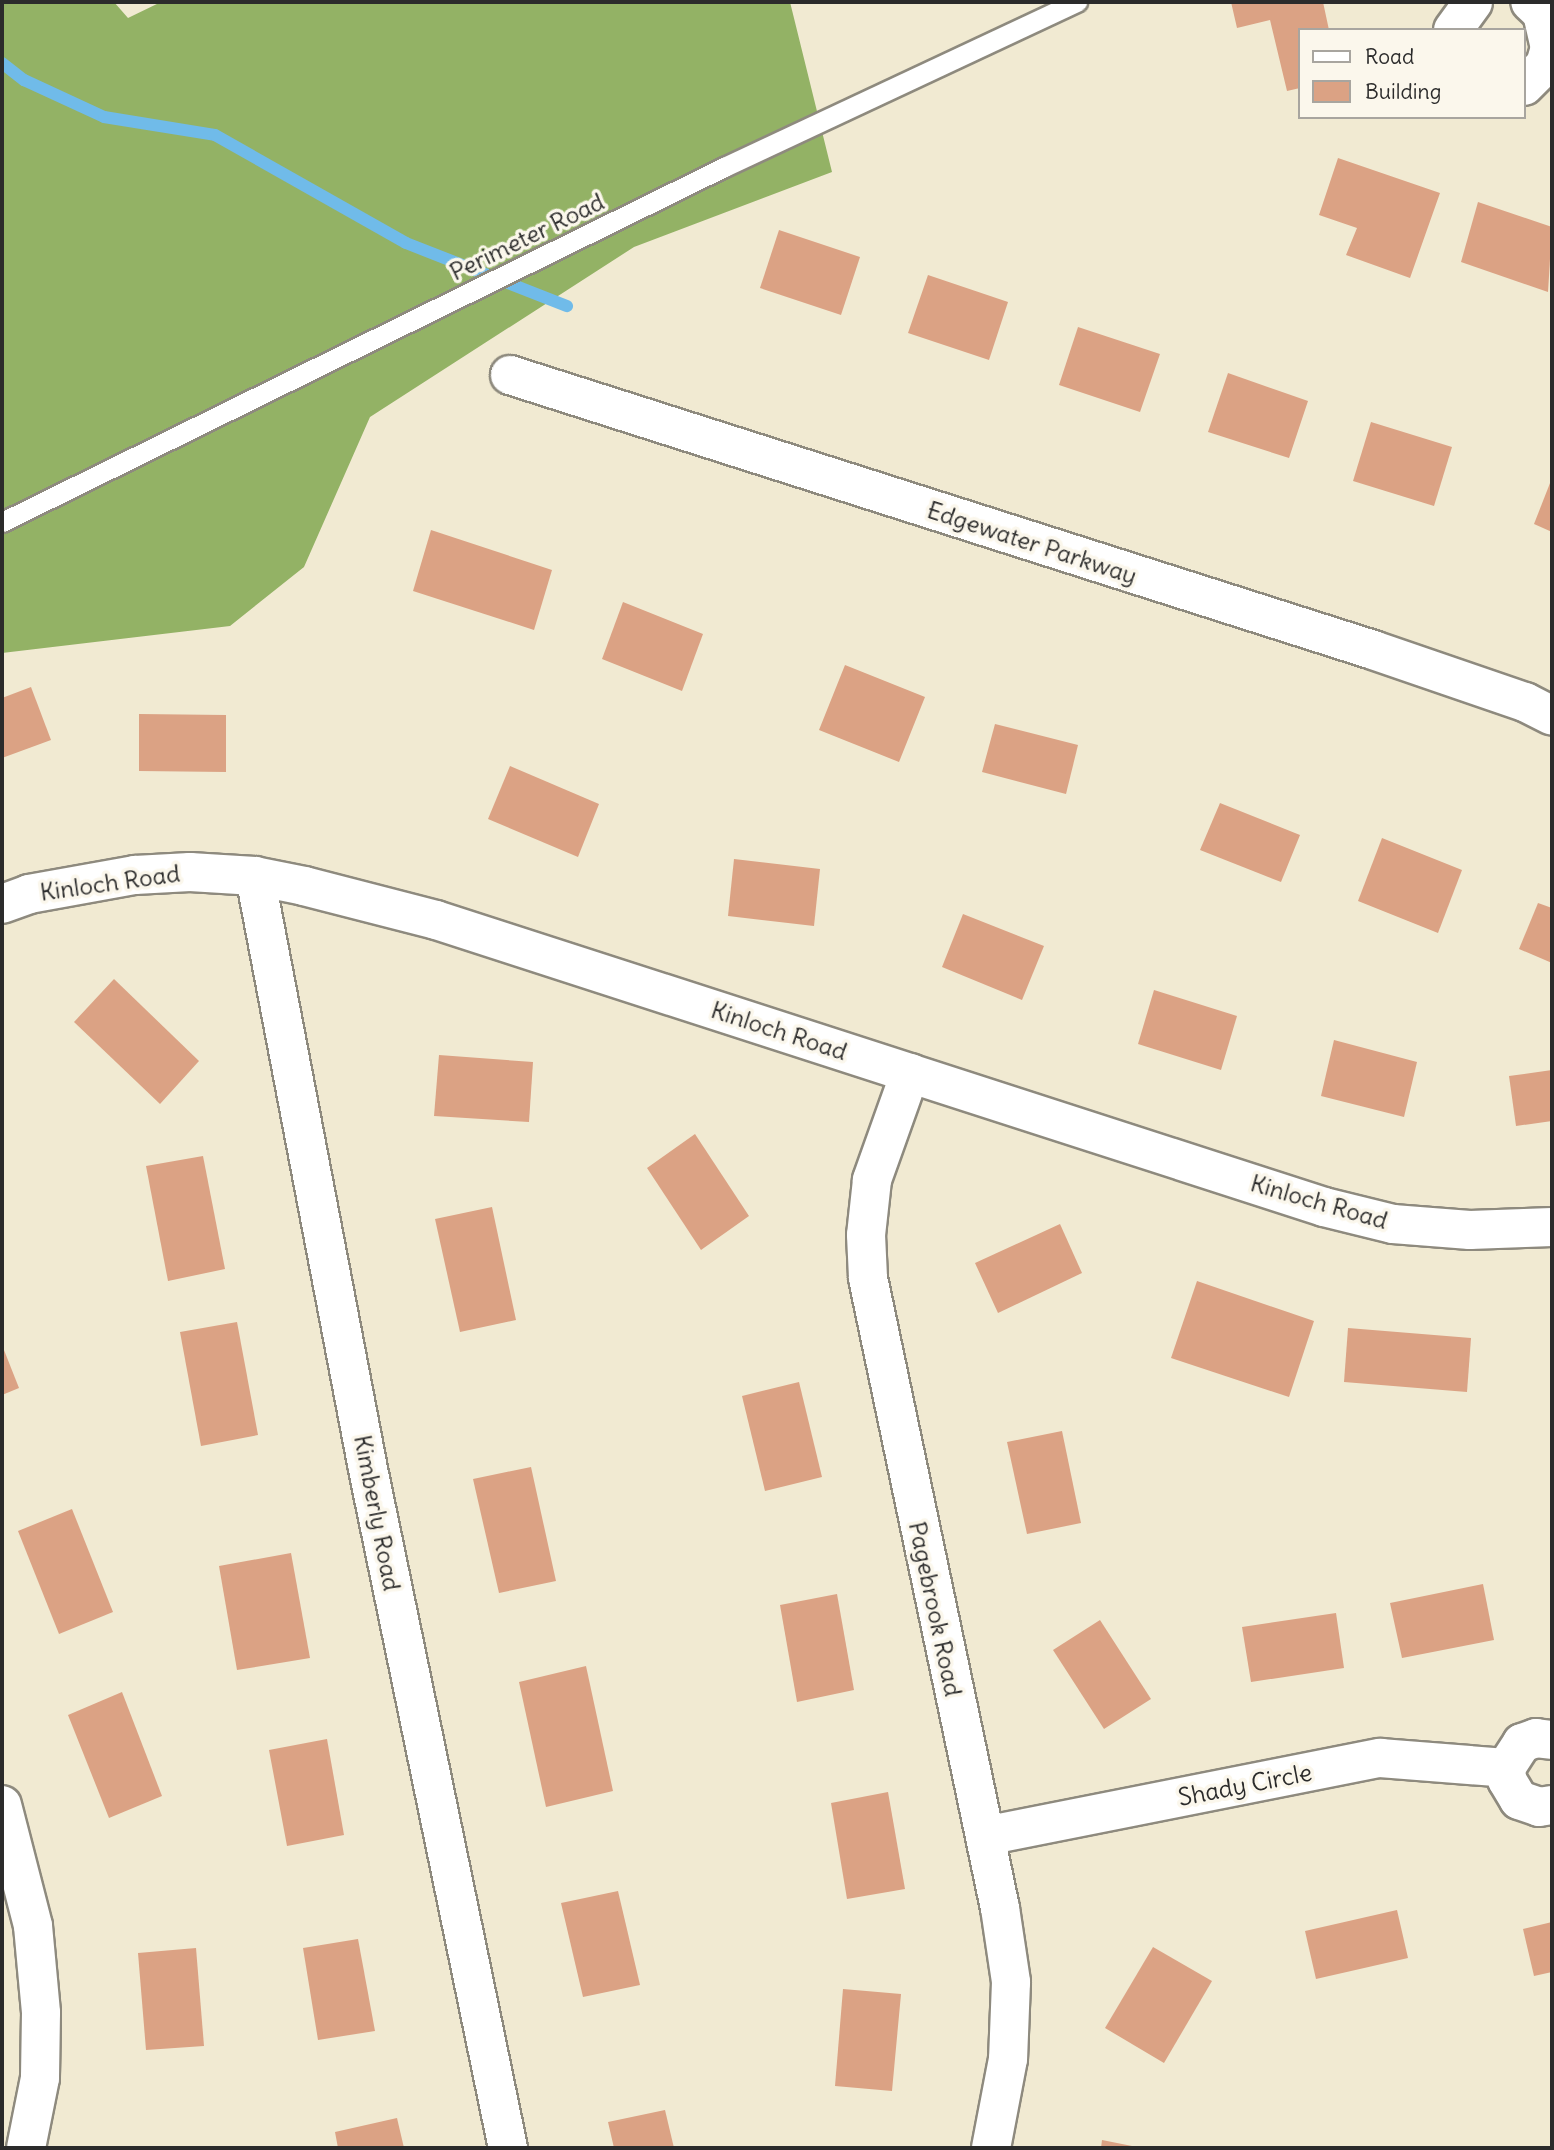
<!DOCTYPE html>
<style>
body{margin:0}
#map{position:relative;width:1554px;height:2150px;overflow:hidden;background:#f1ead2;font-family:Delius,sans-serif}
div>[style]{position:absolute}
.forest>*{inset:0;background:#93b265}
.stream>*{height:12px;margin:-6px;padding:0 6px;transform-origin:6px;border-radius:6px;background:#70bbe9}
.building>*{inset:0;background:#dba284}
.roads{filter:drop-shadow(2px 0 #8e8a7e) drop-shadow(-2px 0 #8e8a7e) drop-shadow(0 2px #8e8a7e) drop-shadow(0 -2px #8e8a7e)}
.service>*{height:19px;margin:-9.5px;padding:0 9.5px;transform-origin:9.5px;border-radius:9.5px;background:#fff}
.minor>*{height:38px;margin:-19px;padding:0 19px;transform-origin:19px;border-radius:19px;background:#fff}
span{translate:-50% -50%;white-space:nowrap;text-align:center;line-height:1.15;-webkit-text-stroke:7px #fbf7ec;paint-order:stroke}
.street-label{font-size:24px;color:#2b2b2b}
.frame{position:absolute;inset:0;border:4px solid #2b2b2b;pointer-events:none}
.legend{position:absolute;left:1298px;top:28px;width:228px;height:91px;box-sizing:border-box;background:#fbf7ec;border:2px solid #a8a59f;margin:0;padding:9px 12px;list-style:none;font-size:21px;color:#2b2b2b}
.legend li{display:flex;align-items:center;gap:14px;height:35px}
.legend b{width:35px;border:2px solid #a8a59f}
</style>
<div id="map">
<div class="forest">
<i style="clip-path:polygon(2px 2px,114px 2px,128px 18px,161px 2px,790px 2px,832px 172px,634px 247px,370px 417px,304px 567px,230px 626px,2px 653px)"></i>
</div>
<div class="stream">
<i style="left:2px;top:63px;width:28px;rotate:38deg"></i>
<i style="left:24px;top:80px;width:88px;rotate:24.8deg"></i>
<i style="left:104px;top:117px;width:112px;rotate:9.2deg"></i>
<i style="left:215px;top:135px;width:219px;rotate:29.5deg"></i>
<i style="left:406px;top:243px;width:173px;rotate:21.4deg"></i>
</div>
<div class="building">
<i style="clip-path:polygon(1231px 2px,1323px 2px,1329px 30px,1300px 30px,1300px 88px,1287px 91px,1270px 20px,1237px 28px)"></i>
<i style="clip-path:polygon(1338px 158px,1440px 193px,1410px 278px,1346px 255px,1357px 228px,1319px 215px)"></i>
<i style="clip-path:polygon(1478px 202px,1552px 227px,1548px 292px,1461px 262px)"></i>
<i style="clip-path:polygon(779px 230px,860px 257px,841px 315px,760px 288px)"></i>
<i style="clip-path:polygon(928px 275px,1008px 302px,989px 360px,908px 333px)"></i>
<i style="clip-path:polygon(1078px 327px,1160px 354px,1140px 412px,1059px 385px)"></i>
<i style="clip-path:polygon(1228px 373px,1308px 401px,1289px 458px,1208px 432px)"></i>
<i style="clip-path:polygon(1371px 422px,1452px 447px,1434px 506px,1353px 481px)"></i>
<i style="clip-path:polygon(1552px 478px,1552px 532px,1534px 524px)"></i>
<i style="clip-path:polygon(431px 530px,552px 570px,534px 630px,413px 591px)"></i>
<i style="clip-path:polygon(623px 602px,703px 634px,682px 691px,602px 659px)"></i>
<i style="clip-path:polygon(845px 665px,925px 697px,899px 762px,819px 730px)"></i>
<i style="clip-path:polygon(31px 687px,51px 740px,2px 758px,2px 698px)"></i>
<i style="clip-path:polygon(139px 714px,226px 715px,226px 772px,139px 771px)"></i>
<i style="clip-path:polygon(995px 724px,1078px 745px,1066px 794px,982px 772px)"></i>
<i style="clip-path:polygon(510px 766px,599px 804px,578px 857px,488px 819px)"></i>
<i style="clip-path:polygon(1220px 803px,1300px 835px,1281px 882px,1200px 850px)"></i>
<i style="clip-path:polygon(1382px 838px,1462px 870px,1438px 933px,1358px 901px)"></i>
<i style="clip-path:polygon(734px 859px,820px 869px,814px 926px,728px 916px)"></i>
<i style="clip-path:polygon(1538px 903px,1552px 908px,1552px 963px,1519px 949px)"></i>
<i style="clip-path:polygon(963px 914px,1044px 946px,1022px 1000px,942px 967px)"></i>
<i style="clip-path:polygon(114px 979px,199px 1061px,160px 1104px,74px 1022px)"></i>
<i style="clip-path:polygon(1154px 990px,1237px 1016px,1221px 1070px,1138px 1044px)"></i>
<i style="clip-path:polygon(1334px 1040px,1417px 1062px,1404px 1117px,1321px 1096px)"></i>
<i style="clip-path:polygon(439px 1055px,533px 1062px,529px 1122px,434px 1116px)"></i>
<i style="clip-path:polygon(1552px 1070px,1552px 1121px,1516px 1126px,1509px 1076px)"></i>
<i style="clip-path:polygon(695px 1134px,749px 1216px,701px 1250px,647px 1168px)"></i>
<i style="clip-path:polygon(203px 1156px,225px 1269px,168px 1281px,146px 1166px)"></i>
<i style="clip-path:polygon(492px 1207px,516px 1320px,460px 1332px,435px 1219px)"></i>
<i style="clip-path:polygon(1060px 1224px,1082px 1273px,998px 1313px,975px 1263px)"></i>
<i style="clip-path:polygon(1197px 1281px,1314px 1321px,1289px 1397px,1171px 1358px)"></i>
<i style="clip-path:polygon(237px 1322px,258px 1435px,201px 1446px,180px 1332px)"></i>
<i style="clip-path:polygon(1348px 1328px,1471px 1338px,1467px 1392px,1344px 1382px)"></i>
<i style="clip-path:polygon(2px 1345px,19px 1388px,2px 1395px)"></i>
<i style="clip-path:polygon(799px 1382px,822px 1477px,765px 1491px,742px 1396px)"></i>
<i style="clip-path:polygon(1062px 1431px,1081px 1523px,1027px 1534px,1007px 1442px)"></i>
<i style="clip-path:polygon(531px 1467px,556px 1581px,499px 1593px,473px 1479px)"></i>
<i style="clip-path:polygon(72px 1509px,113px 1612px,59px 1634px,18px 1531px)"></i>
<i style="clip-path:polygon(291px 1553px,310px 1658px,237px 1670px,219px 1566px)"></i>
<i style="clip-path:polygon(1483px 1584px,1494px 1640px,1402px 1658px,1390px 1603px)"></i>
<i style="clip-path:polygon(837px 1594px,854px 1690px,797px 1702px,780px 1605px)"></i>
<i style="clip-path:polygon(1336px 1613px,1344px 1668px,1251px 1682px,1242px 1627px)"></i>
<i style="clip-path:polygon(1100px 1620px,1151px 1699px,1104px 1729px,1053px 1650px)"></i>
<i style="clip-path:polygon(586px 1666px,613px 1791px,546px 1807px,519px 1682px)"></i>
<i style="clip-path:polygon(122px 1692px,162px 1796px,109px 1818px,68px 1715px)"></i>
<i style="clip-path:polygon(327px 1739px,344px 1835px,287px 1846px,269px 1750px)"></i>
<i style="clip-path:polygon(888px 1792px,905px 1889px,847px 1899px,831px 1803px)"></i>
<i style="clip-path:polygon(618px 1891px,640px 1985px,583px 1997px,561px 1903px)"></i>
<i style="clip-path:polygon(1397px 1910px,1408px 1958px,1316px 1979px,1305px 1931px)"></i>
<i style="clip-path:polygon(1552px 1922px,1552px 1972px,1534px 1976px,1523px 1929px)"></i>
<i style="clip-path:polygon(358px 1939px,375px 2031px,318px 2040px,303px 1948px)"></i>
<i style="clip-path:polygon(1153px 1947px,1212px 1981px,1164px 2063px,1105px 2028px)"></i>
<i style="clip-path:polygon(196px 1948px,204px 2046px,146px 2050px,138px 1953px)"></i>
<i style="clip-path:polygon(843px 1989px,901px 1994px,892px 2091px,835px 2086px)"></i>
<i style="clip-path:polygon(665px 2110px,674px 2148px,614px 2148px,608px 2122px)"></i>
<i style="clip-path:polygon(397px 2118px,404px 2148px,338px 2148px,335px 2132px)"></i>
<i style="clip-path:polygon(1102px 2140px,1137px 2147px,1137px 2148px,1101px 2148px)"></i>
</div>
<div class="roads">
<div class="service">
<i style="left:2px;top:522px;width:805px;rotate:-26.18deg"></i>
<i style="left:724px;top:167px;width:390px;rotate:-25.1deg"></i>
</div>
<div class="minor">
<i style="left:1453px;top:30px;width:34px;rotate:-54deg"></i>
<i style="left:1524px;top:86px;width:30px;rotate:-45deg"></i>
<i style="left:1545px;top:65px;width:18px;rotate:-74deg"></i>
<i style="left:1550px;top:48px;width:36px;rotate:-103deg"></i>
<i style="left:1542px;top:13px;width:16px;rotate:-137deg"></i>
<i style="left:510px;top:375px;width:906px;rotate:17.67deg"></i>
<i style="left:1373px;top:650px;width:161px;rotate:18.9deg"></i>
<i style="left:1525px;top:702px;width:30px;rotate:27deg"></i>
<i style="left:255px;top:876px;width:604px;rotate:79.21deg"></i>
<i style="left:368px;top:1469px;width:693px;rotate:78.35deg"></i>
<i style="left:2px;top:904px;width:29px;rotate:-20deg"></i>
<i style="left:29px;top:894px;width:108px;rotate:-10.2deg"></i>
<i style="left:135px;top:875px;width:55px;rotate:-3.1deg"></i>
<i style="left:190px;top:872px;width:65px;rotate:3.5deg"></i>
<i style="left:255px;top:876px;width:50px;rotate:11.5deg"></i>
<i style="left:304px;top:886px;width:136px;rotate:14.4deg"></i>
<i style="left:436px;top:920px;width:933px;rotate:17.91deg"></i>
<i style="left:1324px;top:1207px;width:71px;rotate:13.8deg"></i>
<i style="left:1393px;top:1224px;width:77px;rotate:4.5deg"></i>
<i style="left:1470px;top:1230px;width:82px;rotate:-2.1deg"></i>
<i style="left:910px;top:1073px;width:114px;rotate:109.6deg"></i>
<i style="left:872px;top:1180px;width:55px;rotate:96.2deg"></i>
<i style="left:866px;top:1235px;width:43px;rotate:87.3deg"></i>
<i style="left:868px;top:1278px;width:644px;rotate:78.17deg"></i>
<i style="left:1000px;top:1908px;width:75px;rotate:81.5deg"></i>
<i style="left:1011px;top:1982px;width:77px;rotate:92.2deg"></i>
<i style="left:1008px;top:2059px;width:91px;rotate:100.8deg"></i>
<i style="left:1552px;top:1740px;width:16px;rotate:-173deg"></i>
<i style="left:1536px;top:1738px;width:15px;rotate:160deg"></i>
<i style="left:1522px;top:1743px;width:30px;rotate:123deg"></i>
<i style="left:1506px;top:1768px;width:12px;rotate:85deg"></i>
<i style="left:1507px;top:1780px;width:23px;rotate:59deg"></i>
<i style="left:1519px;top:1800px;width:21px;rotate:19deg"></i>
<i style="left:1539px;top:1807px;width:13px;rotate:-9deg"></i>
<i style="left:2px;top:1805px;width:125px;rotate:75.6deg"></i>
<i style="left:33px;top:1926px;width:87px;rotate:84.7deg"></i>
<i style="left:41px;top:2013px;width:65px;rotate:90.9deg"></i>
<i style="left:40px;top:2078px;width:71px;rotate:101.3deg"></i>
<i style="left:985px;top:1836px;width:403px;rotate:-11.2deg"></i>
<i style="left:1380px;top:1758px;width:126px;rotate:4.5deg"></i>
</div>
</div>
<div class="street-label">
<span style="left:527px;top:237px;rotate:-26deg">Perimeter Road</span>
<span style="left:1032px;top:543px;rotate:18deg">Edgewater Parkway</span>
<span style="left:110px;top:883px;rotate:-8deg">Kinloch Road</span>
<span style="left:779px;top:1031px;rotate:18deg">Kinloch Road</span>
<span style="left:1319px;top:1202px;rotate:16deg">Kinloch Road</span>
<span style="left:377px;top:1513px;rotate:79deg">Kimberly Road</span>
<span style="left:935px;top:1609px;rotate:78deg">Pagebrook Road</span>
<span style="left:1245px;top:1785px;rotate:-11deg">Shady Circle</span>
</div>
<div class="frame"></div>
<ul class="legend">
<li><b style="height:9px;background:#fff"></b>Road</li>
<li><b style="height:19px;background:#dba284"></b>Building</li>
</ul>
</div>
